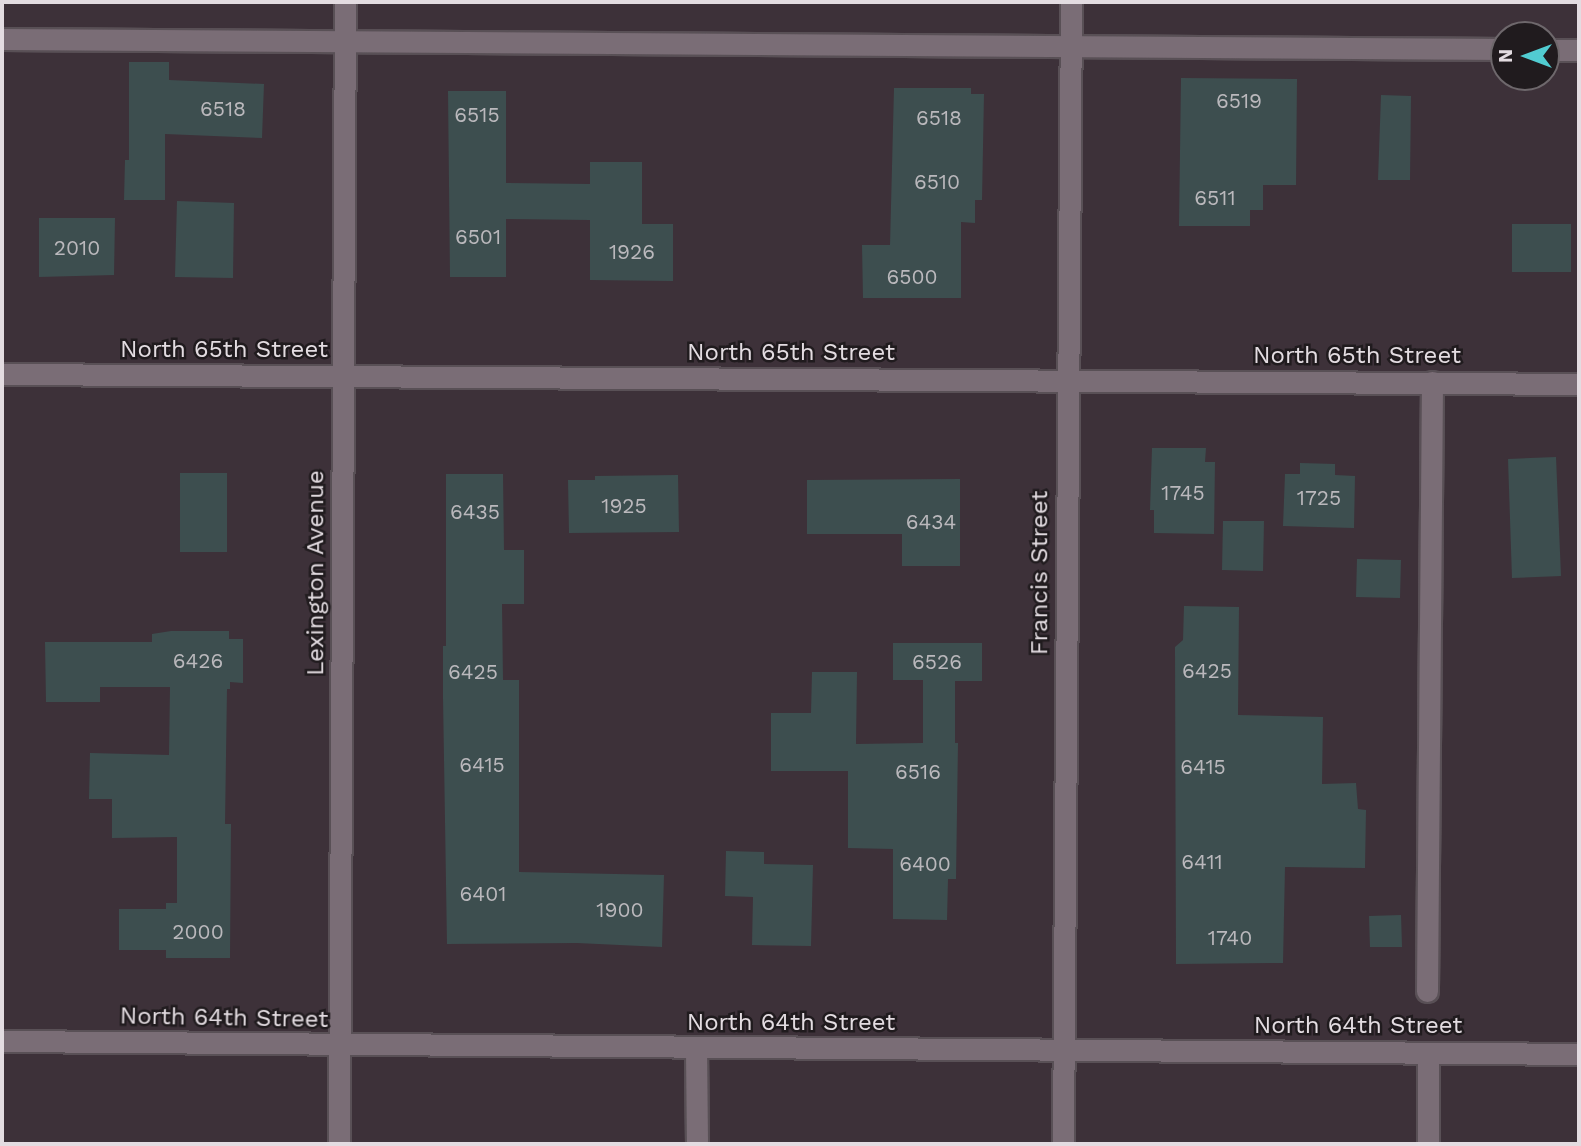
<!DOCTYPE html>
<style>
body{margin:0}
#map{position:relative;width:1581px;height:1146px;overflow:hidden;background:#3d3139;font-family:"Work Sans",sans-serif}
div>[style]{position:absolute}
.building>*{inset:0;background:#3d4e4f}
.roads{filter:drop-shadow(2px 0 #595056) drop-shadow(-2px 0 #595056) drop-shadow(0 2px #595056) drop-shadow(0 -2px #595056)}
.lane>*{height:21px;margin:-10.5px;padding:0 10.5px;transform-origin:10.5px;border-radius:10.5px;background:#7a6d76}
.street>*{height:21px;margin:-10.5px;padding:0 10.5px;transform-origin:10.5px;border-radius:10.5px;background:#7a6d76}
span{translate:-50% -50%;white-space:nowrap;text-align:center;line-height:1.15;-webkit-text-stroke:5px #201b1e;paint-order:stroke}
.number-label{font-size:21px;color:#bab8bc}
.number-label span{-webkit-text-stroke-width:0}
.street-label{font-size:24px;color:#e3dce1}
.frame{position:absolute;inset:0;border:4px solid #e3dce1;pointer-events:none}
.north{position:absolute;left:1490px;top:21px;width:70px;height:70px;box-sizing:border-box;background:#201b1e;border:2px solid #6e686c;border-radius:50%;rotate:270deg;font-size:19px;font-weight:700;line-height:28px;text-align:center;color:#e3dce1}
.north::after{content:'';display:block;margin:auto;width:24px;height:32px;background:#51ccd1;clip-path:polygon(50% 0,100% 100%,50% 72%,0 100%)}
</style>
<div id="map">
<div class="building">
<i style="clip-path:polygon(129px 62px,169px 62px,169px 80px,264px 84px,262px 138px,165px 134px,165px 200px,124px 200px,125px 160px,129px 160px)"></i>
<i style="clip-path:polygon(1181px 78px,1297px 79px,1296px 185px,1263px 185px,1263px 210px,1250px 210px,1250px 226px,1179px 226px)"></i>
<i style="clip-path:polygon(894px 88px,971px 88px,971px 94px,984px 94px,982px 200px,975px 200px,975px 223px,961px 222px,961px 298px,863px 298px,862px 245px,890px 245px)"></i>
<i style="clip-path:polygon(448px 91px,506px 91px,506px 183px,590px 184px,590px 162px,642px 162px,642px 224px,673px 224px,673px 281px,590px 280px,590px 220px,506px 219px,506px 277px,450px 277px)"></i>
<i style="clip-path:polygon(1381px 95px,1411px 96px,1410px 180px,1378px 180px)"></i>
<i style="clip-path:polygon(177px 201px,234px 203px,233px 278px,175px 277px)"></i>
<i style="clip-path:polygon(39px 218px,115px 218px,114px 275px,39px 277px)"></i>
<i style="clip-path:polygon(1512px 224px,1571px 224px,1571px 272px,1512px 272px)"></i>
<i style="clip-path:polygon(1152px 448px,1206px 448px,1205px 462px,1215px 462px,1214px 534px,1154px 533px,1154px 510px,1150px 510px)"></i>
<i style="clip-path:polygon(1556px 457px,1561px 576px,1512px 578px,1508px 459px)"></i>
<i style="clip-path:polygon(1300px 463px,1335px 464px,1335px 475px,1355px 476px,1354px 528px,1283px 526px,1285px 474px,1300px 474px)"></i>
<i style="clip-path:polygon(180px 473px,227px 473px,227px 552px,180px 552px)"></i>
<i style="clip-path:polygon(446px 474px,503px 474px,504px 550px,524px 550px,524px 604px,502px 604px,503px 680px,519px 680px,519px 872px,664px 875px,662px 947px,577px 943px,447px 944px,443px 697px,443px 646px,446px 646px)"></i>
<i style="clip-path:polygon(678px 475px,679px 532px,569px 533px,568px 480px,595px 480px,595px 476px)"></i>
<i style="clip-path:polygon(960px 479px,960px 566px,902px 566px,902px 534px,807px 534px,807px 480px)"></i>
<i style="clip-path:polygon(1223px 521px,1264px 521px,1263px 571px,1222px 570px)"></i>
<i style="clip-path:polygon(1357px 559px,1401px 560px,1400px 598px,1356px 597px)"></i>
<i style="clip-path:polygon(1184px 606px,1239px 607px,1238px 715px,1323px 717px,1322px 784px,1356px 783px,1358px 809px,1366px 810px,1365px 868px,1285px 867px,1283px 963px,1176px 964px,1175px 647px,1183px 640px)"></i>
<i style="clip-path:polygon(171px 631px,229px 631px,229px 639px,243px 639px,243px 683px,230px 682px,230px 689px,227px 689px,225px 824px,231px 824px,230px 958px,166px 958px,166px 950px,119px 950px,119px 909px,166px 909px,166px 903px,177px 903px,177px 837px,112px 838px,112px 799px,89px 799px,90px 753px,169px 755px,170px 687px,100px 687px,100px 702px,46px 702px,45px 642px,152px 642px,152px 634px)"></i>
<i style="clip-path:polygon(893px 643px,982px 643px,982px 681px,955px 681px,955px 743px,958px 743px,956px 879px,948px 879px,947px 920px,893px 919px,893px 849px,848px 848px,848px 771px,771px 771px,771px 713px,811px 713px,812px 672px,857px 672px,856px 744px,923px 743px,923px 680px,893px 680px)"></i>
<i style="clip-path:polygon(726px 851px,764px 852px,764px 864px,813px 865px,811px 946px,752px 945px,753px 897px,725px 896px)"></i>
<i style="clip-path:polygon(1401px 915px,1402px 947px,1370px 947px,1369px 916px)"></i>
</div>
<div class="roads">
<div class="lane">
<i style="left:2px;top:39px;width:1502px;rotate:0.38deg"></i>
<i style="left:1546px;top:50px;width:33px"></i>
<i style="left:1427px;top:991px;width:609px;rotate:-89.53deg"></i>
<i style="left:696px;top:1049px;width:95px;rotate:89.4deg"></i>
<i style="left:1428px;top:1144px;width:91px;rotate:-90deg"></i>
</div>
<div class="street">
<i style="left:2px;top:374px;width:1577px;rotate:0.36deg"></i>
<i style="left:2px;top:1041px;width:1577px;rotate:0.47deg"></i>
<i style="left:339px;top:1144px;width:1142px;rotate:-89.7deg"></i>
<i style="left:1063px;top:1144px;width:1142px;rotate:-89.6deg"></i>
</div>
</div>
<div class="number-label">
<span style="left:1239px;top:101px">6519</span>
<span style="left:223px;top:109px">6518</span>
<span style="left:477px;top:115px">6515</span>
<span style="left:939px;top:118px">6518</span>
<span style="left:937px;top:182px">6510</span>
<span style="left:1215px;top:198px">6511</span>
<span style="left:478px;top:237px">6501</span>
<span style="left:77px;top:248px">2010</span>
<span style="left:632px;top:252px">1926</span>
<span style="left:912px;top:277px">6500</span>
<span style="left:1183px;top:493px">1745</span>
<span style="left:1319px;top:498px">1725</span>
<span style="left:624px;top:506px">1925</span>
<span style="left:475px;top:512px">6435</span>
<span style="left:931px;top:522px">6434</span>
<span style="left:198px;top:661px">6426</span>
<span style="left:937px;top:662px">6526</span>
<span style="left:1207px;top:671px">6425</span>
<span style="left:473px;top:672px">6425</span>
<span style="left:482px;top:765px">6415</span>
<span style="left:1203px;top:767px">6415</span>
<span style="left:918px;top:772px">6516</span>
<span style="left:1202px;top:862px">6411</span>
<span style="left:925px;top:864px">6400</span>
<span style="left:483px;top:894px">6401</span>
<span style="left:620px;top:910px">1900</span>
<span style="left:198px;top:932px">2000</span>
<span style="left:1230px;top:938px">1740</span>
</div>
<div class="street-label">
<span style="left:224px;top:350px">North 65th Street</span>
<span style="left:791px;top:353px">North 65th Street</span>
<span style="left:1357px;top:356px">North 65th Street</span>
<span style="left:316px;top:573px;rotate:-90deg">Lexington Avenue</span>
<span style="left:1040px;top:573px;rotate:-90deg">Francis Street</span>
<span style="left:224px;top:1018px;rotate:1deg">North 64th Street</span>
<span style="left:791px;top:1023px">North 64th Street</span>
<span style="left:1358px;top:1026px">North 64th Street</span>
</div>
<div class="frame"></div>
<div class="north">N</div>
</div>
